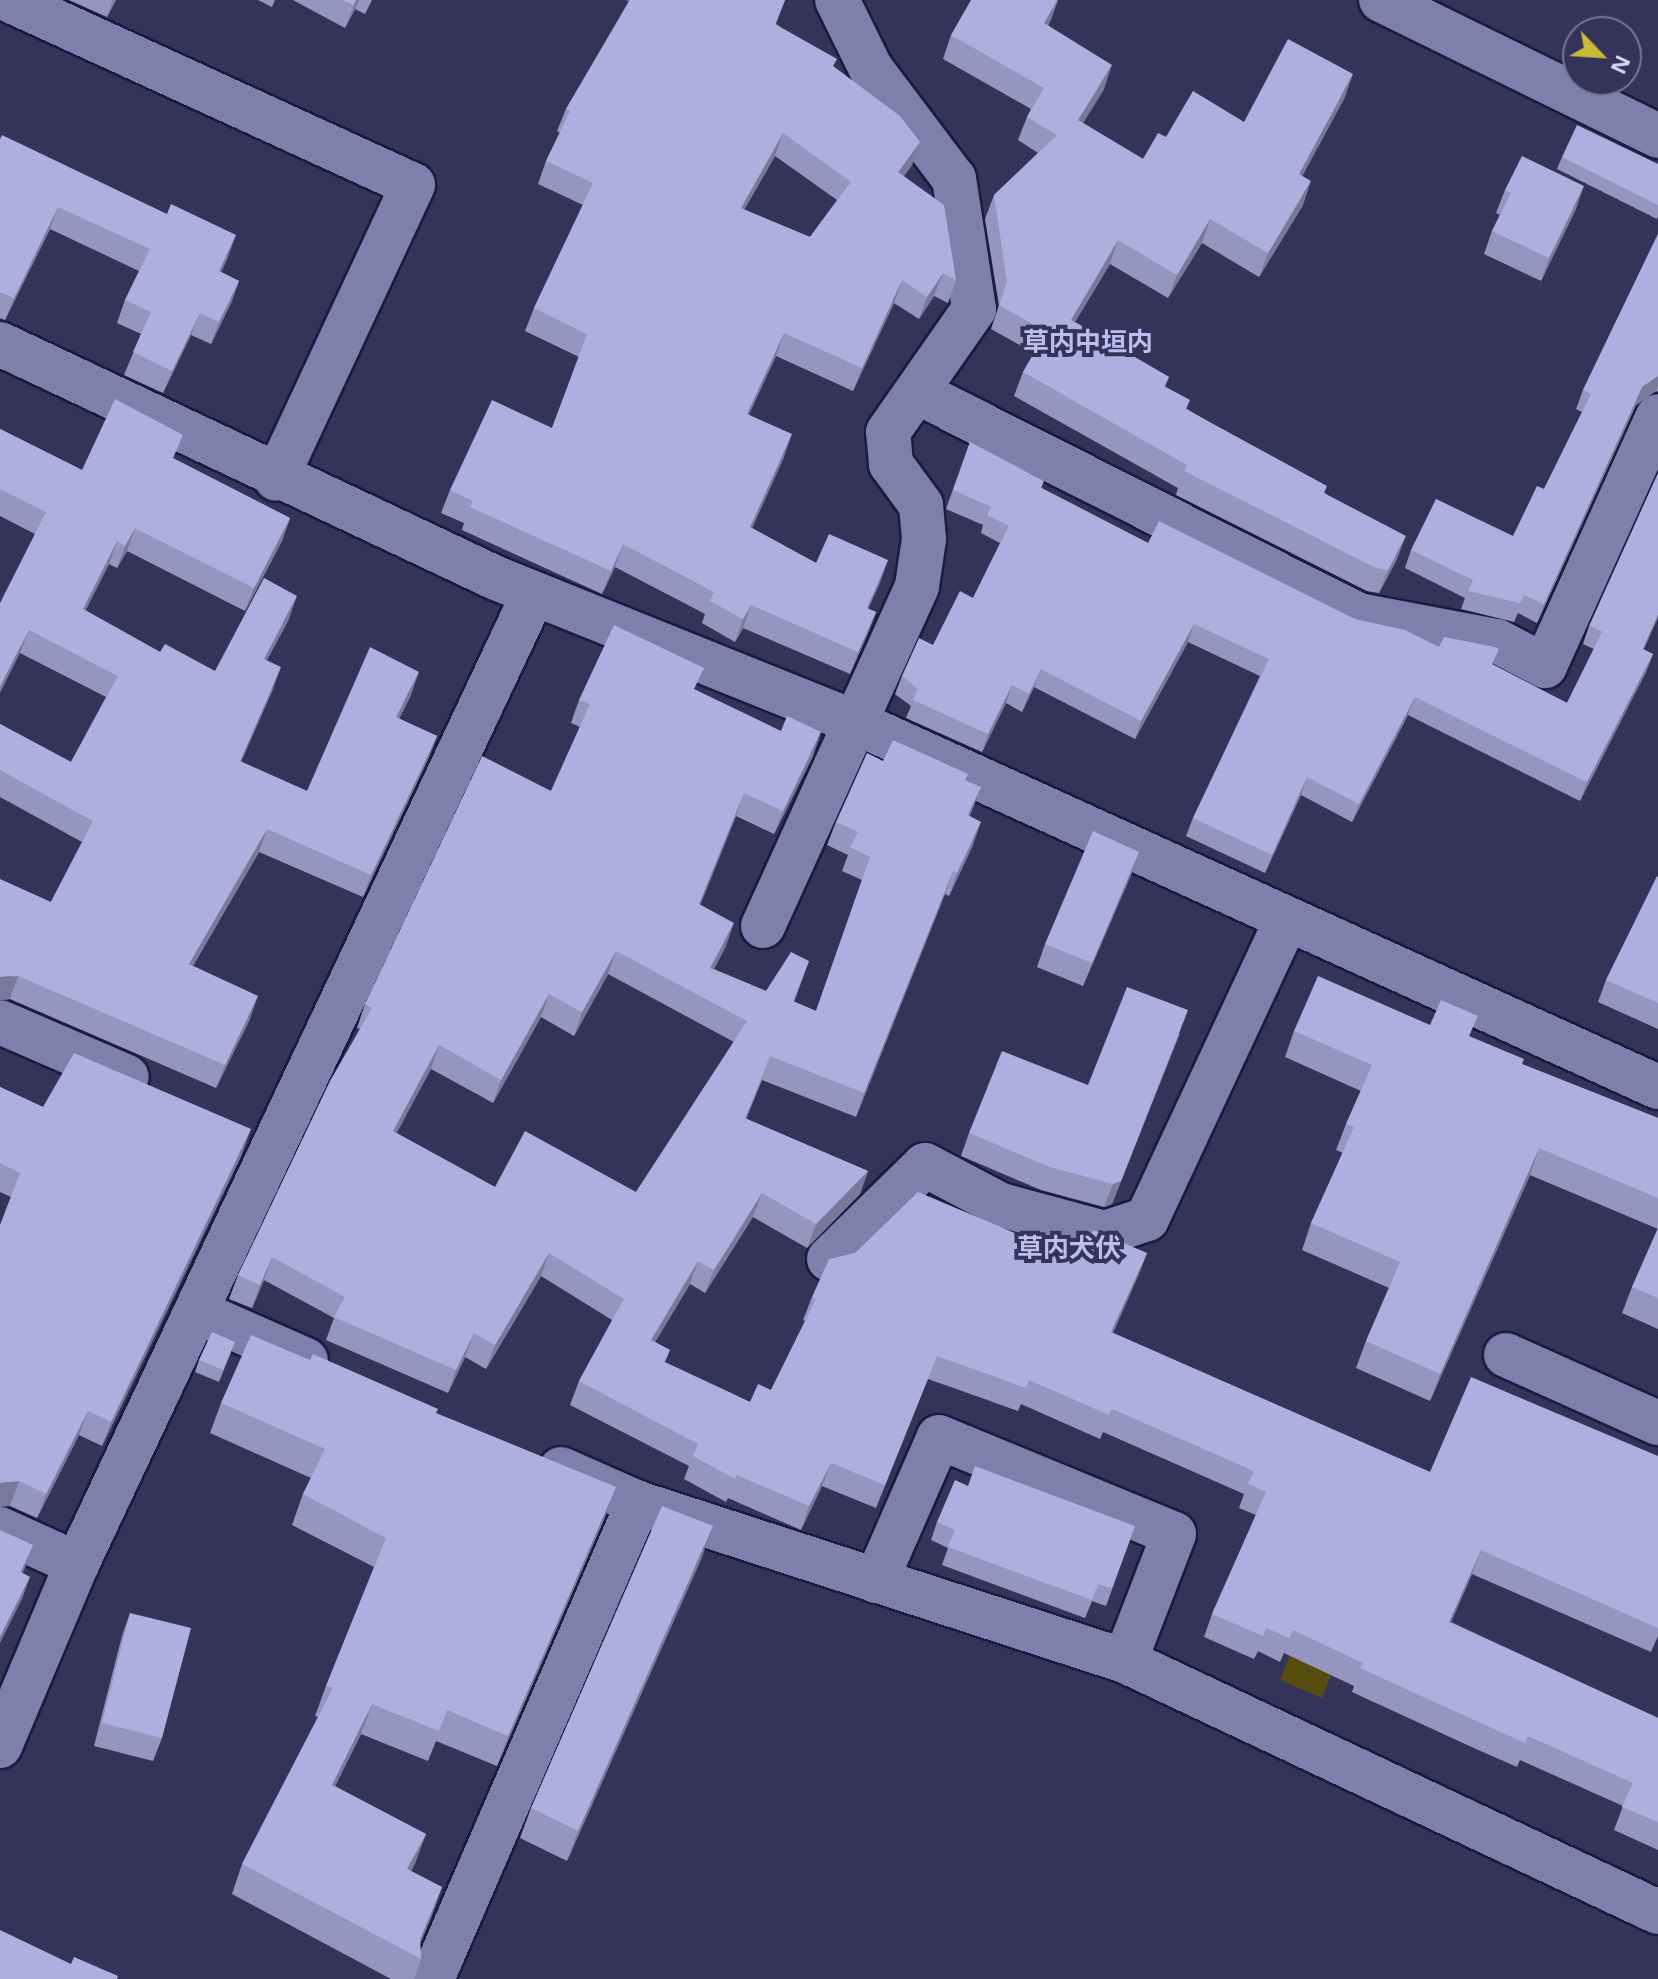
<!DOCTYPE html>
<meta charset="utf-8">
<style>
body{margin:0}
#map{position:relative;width:1658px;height:1979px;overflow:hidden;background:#34345a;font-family:"Noto Sans","Noto Sans JP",sans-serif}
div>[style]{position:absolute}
.green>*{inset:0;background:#554e0e}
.roads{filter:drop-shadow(2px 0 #1c1a3e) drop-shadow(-2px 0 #1c1a3e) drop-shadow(0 2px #1c1a3e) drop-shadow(0 -2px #1c1a3e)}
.street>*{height:44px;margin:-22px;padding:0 22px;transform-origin:22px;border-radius:22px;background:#7e80ac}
.wall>*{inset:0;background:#9596bf}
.shaded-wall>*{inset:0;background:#797a9b}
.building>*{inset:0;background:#adafde}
span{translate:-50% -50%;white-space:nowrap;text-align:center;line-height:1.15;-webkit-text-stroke:8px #34345a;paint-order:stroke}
.neighbourhood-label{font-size:26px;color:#bcbeee;font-weight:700}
.north{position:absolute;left:1562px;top:16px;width:80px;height:80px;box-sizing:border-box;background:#34345a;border:2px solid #747596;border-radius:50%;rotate:115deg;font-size:22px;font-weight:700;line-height:32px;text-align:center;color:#d5d6ef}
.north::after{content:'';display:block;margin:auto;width:28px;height:36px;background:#c9bb3a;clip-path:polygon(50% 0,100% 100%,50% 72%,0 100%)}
</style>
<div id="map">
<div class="green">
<i style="clip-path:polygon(1330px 1555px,1372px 1573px,1322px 1698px,1280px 1680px)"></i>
</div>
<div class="roads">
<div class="street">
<i style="left:9px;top:0;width:444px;rotate:24.6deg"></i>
<i style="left:413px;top:185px;width:324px;rotate:115deg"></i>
<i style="left:1381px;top:0;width:309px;rotate:26.1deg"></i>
<i style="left:0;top:344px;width:548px;rotate:25.26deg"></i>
<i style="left:496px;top:578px;width:389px;rotate:21.9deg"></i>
<i style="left:857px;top:723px;width:880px;rotate:24.44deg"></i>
<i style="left:919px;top:393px;width:493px;rotate:26.8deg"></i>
<i style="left:1359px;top:615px;width:140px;rotate:10.7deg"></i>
<i style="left:1497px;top:641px;width:54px;rotate:27.5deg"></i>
<i style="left:1545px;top:666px;width:274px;rotate:-65.7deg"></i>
<i style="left:763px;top:926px;width:373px;rotate:-65.6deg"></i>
<i style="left:917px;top:586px;width:48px;rotate:-81.5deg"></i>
<i style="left:924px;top:539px;width:34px;rotate:-95deg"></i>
<i style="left:921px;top:505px;width:51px;rotate:-126.2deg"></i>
<i style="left:891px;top:464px;width:32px;rotate:-95deg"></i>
<i style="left:888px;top:432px;width:150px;rotate:-55deg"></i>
<i style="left:974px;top:309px;width:132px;rotate:-98.7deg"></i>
<i style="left:954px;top:179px;width:138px;rotate:-127deg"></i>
<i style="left:871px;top:69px;width:77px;rotate:-116.2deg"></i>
<i style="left:0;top:1022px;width:138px;rotate:23.4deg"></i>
<i style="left:829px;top:1259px;width:134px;rotate:-44.4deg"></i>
<i style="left:925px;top:1165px;width:86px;rotate:27.8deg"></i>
<i style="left:1001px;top:1205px;width:108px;rotate:15.1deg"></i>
<i style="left:1105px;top:1233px;width:44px;rotate:-18.4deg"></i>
<i style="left:1147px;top:1219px;width:331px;rotate:-65deg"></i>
<i style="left:197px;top:1312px;width:119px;rotate:23.8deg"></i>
<i style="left:1506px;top:1355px;width:167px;rotate:24.1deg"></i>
<i style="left:561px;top:1469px;width:84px;rotate:23.8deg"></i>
<i style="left:638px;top:1503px;width:512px;rotate:17.97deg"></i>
<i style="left:1125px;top:1661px;width:589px;rotate:25.22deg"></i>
<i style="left:0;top:1529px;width:85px;rotate:24.4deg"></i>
<i style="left:876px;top:1581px;width:157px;rotate:-66.4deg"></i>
<i style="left:939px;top:1437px;width:254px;rotate:22.4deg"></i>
<i style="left:1174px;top:1534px;width:136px;rotate:111.1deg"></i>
<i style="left:0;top:1746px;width:198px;rotate:-67.1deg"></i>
<i style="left:77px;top:1564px;width:1071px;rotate:-64.8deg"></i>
<i style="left:432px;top:1979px;width:519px;rotate:-66.6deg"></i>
</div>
</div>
<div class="wall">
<i style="clip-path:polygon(69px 0,116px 0,107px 17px)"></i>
<i style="clip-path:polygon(258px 0,275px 0,272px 7px)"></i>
<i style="clip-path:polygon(293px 0,372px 0,365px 14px,355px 9px,345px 28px)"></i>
<i style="clip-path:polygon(evenodd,626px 0,785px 0,776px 24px,834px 67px,920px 142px,912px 165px,904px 176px,956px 280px,948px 303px,934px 296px,919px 319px,894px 303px,853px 391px,776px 356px,749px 414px,784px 457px,752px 528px,816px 563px,888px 560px,868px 609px,876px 612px,867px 635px,850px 674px,743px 628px,735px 642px,702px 623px,705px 614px,615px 567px,602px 594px,462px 530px,464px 523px,441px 513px,450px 490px,552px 428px,579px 357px,525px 331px,534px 308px,583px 205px,538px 184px,546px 161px,560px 133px,557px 131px,566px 109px,629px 1px,626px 0,775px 156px,837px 200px,810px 237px,744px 210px,775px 156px)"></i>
<i style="clip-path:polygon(1058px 0,1048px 25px,1104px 89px,1083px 123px,1143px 159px,1166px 137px,1244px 122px,1345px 97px,1302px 176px,1303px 205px,1259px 277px,1202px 243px,1168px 298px,1110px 264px,1075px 322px,1169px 377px,1165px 387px,1187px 409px,1325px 493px,1397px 559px,1379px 593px,1367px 591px,1176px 495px,1178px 488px,1014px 396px,1023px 372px,1034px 353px,991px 329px,999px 305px,985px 219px,994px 195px,1038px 153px,1018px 140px,1027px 117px,1031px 109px,943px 59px,951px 35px)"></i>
<i style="clip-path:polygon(0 139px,228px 257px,221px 272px,239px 281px,231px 303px,211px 344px,191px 335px,163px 393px,124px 375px,141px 334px,117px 323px,125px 300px,139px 271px,50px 229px,5px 320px,0 318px)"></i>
<i style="clip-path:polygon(1562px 157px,1658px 164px,1658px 216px,1657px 219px,1557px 169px)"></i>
<i style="clip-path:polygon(1505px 190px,1576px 209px,1541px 281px,1484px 254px,1492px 231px,1500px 215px,1496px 213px)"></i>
<i style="clip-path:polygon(1658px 234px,1658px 392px,1656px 391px,1636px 405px,1537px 623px,1518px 613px,1514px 622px,1461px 609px,1465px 598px,1405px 568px,1411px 550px,1513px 536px,1544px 489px,1582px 412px,1576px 409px,1583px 390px)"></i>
<i style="clip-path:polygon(0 429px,82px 470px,174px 459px,290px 518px,282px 541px,245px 611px,127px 551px,117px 568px,109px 564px,85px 610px,160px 652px,215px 671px,289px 619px,267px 660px,273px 689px,241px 762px,307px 791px,411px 695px,399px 719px,437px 736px,428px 759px,363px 897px,259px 852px,193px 966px,250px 1019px,216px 1088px,10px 999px,0 1000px,82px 842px,0 797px,0 724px,71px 762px,106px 697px,20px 653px,35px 534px,0 516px)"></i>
<i style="clip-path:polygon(970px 442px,1042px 488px,1148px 543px,1355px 619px,1493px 665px,1567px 703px,1594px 649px,1583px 644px,1589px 626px,1653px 654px,1646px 672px,1580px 801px,1408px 715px,1352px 822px,1301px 795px,1265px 873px,1186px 836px,1193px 818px,1260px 676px,1188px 642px,1135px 739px,1034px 687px,1022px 712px,1006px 703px,982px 752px,906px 718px,911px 706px,895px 694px,902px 676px,933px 645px,973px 598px,1000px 543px,981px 533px,983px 525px,946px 509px)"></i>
<i style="clip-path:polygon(evenodd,696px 690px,813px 756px,774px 834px,736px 816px,700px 905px,726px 946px,714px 969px,766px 991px,809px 961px,794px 1002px,816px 1011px,862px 880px,842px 871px,848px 855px,827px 845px,836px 822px,883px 761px,966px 780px,973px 845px,949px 896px,945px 894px,856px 1117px,762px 1080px,746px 1119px,868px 1171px,860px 1194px,807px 1248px,753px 1217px,705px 1293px,690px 1284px,655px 1342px,670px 1350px,665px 1362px,750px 1402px,771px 1390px,805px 1321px,803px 1320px,812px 1297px,1079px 1260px,1147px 1253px,1138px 1276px,1113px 1333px,1430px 1472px,1658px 1456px,1658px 1636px,1651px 1652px,1472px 1574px,1451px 1622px,1658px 1718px,1658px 1850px,1614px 1830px,1623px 1806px,1520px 1760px,1517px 1767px,1476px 1749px,1352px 1692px,1354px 1686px,1284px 1653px,1280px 1662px,1258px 1651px,1254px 1659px,1204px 1637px,1212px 1614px,1256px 1515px,1239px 1508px,1244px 1494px,1103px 1432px,1100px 1439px,1021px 1404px,1018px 1411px,928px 1379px,876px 1508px,822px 1486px,801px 1530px,728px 1498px,726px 1502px,684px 1479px,689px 1466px,570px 1405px,579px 1381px,612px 1320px,541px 1276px,486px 1369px,465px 1357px,448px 1393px,326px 1340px,334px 1318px,264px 1280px,252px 1308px,229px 1299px,238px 1275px,360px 1029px,357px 1028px,365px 1004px,551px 791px,580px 727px,571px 723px,579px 700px,696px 690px,608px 974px,734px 1042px,636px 1192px,495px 1187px,396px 1133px,431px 1069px,493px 1103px,541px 1017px,574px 1036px,608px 974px)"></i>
<i style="clip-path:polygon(1139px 852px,1131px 875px,1083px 986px,1037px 967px,1045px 944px)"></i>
<i style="clip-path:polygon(1658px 877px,1658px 1029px,1598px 1002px,1606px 980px)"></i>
<i style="clip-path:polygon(1294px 1031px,1471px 1037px,1522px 1064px,1658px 1118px,1658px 1329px,1622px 1313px,1632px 1287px,1658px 1229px,1530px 1175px,1430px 1401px,1356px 1368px,1366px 1341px,1389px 1288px,1302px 1250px,1311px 1223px,1343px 1153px,1336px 1150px,1346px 1124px,1361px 1091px,1285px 1057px)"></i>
<i style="clip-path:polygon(1180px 1033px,1112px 1204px,1104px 1207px,1041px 1190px,961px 1156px,969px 1133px,1088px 1085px)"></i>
<i style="clip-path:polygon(0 1087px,43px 1107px,242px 1154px,102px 1446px,79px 1435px,37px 1518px,10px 1506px,11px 1197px,0 1192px)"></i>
<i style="clip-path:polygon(235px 1342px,219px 1382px,195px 1372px,199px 1360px)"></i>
<i style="clip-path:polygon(221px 1403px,436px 1414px,616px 1487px,605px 1517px,497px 1766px,436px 1741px,428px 1761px,361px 1734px,335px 1786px,426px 1834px,411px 1871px,442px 1887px,420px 1943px,421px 1959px,414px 1979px,391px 1979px,232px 1894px,242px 1864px,318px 1717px,315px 1716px,326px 1686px,374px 1567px,292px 1525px,303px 1494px,311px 1478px,210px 1433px)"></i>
<i style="clip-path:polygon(968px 1486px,1135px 1526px,1106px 1606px,1092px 1601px,1085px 1618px,942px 1565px,948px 1548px,931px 1540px,937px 1522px)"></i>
<i style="clip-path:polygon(702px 1557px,567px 1861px,520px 1838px,531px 1808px)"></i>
<i style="clip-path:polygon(130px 1613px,162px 1738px,153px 1761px,94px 1746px,122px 1636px)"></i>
</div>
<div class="shaded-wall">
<i style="clip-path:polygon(113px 0,116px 0,107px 17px)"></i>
<i style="clip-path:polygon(356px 0,359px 0,355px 9px,345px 28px)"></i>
<i style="clip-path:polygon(1058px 0,1051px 20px,1036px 47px,1044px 23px)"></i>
<i style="clip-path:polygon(1112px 65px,1104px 89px,1070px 144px,1078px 120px)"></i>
<i style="clip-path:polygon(1353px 74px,1345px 97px,1291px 197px,1299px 174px)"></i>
<i style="clip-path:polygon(783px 133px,775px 156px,732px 231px,741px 208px)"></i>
<i style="clip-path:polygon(920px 142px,912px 165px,890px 195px,898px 172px)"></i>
<i style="clip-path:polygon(1311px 181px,1303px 205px,1259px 277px,1268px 253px)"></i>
<i style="clip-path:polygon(1584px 186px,1576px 209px,1541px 281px,1549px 258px)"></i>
<i style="clip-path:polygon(58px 207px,50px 229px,5px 320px,14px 298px)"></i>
<i style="clip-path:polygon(1210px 219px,1202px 243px,1168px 298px,1177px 275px)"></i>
<i style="clip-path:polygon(236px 235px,228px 257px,211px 294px,219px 271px)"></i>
<i style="clip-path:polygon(1118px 240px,1110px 264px,1062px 343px,1071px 320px)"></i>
<i style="clip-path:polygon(943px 273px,934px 296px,919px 319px,927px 297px)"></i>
<i style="clip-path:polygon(902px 280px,894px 303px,853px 391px,862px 368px)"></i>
<i style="clip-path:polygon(239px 281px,231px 303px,211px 344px,219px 322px)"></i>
<i style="clip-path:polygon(200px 313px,191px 335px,163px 393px,172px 371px)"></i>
<i style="clip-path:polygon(784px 333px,776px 356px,739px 436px,747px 414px)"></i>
<i style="clip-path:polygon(1658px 376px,1658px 386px,1656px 391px,1636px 405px,1537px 623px,1544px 604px,1642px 387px)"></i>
<i style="clip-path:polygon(792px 434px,784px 457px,742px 550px,750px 527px)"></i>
<i style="clip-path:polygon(290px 518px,282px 541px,245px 611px,254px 588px)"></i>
<i style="clip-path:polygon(135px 528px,127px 551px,117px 568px,125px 546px)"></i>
<i style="clip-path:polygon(1406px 536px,1397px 559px,1379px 593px,1388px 570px)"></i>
<i style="clip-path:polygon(117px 541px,109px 564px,75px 632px,83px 609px)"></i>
<i style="clip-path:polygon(623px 544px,615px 567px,602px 594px,611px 571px)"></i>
<i style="clip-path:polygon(888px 560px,880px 583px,858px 631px,867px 608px)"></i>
<i style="clip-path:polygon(297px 596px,289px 619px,255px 682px,264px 659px)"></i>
<i style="clip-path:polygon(751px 605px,743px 628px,735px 642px,743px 619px)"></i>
<i style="clip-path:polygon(876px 612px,867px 635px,850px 674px,858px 652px)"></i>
<i style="clip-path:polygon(1658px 615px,1658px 618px,1636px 667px,1643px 649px)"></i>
<i style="clip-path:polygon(1194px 624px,1188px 642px,1135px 739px,1141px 721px)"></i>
<i style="clip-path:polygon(29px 630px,20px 653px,0 693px,0 687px)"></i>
<i style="clip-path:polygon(1653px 654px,1646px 672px,1580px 801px,1587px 782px)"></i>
<i style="clip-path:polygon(281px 667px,273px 689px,231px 784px,240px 761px)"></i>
<i style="clip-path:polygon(1041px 669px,1034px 687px,1022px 712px,1029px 694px)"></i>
<i style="clip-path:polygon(419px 672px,411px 695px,388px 740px,396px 717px)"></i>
<i style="clip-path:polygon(1012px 685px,1006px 703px,982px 752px,988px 734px)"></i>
<i style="clip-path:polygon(1415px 697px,1408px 715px,1352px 822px,1359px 804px)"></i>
<i style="clip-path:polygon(821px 732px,813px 756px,774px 834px,783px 811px)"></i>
<i style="clip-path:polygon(437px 736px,428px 759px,363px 897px,371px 875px)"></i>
<i style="clip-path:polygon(1307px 777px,1301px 795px,1265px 873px,1272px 855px)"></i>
<i style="clip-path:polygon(981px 787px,972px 811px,960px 838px,968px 815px)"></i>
<i style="clip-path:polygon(744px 793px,736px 816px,691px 928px,699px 904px)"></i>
<i style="clip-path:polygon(981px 822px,973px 845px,949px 896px,957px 873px)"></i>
<i style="clip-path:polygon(267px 829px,259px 852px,180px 987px,189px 964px)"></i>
<i style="clip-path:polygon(1139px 852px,1131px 875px,1083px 986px,1092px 963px)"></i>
<i style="clip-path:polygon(953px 871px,945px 894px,856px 1117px,864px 1093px)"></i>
<i style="clip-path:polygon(734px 923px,726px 946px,702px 991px,710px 968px)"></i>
<i style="clip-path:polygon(616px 951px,608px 974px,574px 1036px,582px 1012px)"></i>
<i style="clip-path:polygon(18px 976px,10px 999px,0 1000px,0 977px)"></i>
<i style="clip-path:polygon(549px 994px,541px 1017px,493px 1103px,501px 1080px)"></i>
<i style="clip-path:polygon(258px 996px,250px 1019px,216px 1088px,225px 1065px)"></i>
<i style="clip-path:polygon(1188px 1010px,1112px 1204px,1104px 1207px,1113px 1184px)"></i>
<i style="clip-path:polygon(439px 1045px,431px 1069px,385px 1155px,393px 1131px)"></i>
<i style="clip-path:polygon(251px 1129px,242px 1154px,102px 1446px,111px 1422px)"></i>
<i style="clip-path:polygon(1539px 1148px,1530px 1175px,1430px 1401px,1440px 1374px)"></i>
<i style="clip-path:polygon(868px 1171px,860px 1194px,807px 1248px,816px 1224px)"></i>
<i style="clip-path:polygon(762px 1193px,753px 1217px,705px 1293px,714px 1270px)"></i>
<i style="clip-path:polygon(549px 1253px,541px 1276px,486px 1369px,495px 1345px)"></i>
<i style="clip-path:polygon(1147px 1253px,1138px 1276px,1103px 1355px,1111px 1332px)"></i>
<i style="clip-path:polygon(272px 1257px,264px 1280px,252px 1308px,260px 1285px)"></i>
<i style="clip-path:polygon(698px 1261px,690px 1284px,642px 1364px,651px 1340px)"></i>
<i style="clip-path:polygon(474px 1333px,465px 1357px,448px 1393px,456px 1370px)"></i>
<i style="clip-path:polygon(88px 1411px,79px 1435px,37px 1518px,46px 1494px)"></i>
<i style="clip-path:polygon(831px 1463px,822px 1486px,801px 1530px,809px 1506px)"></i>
<i style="clip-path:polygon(19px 1481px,10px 1506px,0 1507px,0 1483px)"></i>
<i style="clip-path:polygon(616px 1487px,605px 1517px,497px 1766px,508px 1736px)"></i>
<i style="clip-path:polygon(713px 1526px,702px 1557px,567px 1861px,578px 1831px)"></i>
<i style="clip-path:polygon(33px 1545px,25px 1568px,12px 1595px,21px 1572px)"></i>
<i style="clip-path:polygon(1481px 1550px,1472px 1574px,1441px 1645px,1449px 1622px)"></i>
<i style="clip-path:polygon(30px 1577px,22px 1599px,0 1643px,0 1637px)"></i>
<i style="clip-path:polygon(372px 1704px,361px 1734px,321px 1815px,332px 1785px)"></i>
<i style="clip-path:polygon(426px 1834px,415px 1864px,396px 1899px,407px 1869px)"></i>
<i style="clip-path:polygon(442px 1887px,431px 1918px,415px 1956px,420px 1939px)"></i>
</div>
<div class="building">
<i style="clip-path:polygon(343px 0,356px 0,353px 5px)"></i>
<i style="clip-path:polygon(evenodd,630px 0,785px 0,775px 24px,837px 59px,833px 66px,900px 116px,920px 142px,898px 172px,944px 205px,956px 280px,943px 273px,927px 297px,902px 280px,862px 368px,784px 333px,747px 414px,792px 434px,750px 527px,816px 563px,829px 534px,888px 560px,867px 608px,876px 612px,858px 652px,751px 605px,743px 619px,710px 601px,714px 592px,623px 544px,611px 571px,470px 507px,473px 501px,450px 490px,492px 400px,552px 428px,587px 334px,534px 308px,593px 183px,546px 161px,570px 111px,566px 109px,630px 0,783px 133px,851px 182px,810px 237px,741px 208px,783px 133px)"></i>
<i style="clip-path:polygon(971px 0,1057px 0,1044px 23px,1112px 65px,1078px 120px,1143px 159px,1158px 133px,1166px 137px,1193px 91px,1244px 122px,1288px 39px,1353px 74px,1299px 174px,1311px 181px,1268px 253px,1210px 219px,1177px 275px,1118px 240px,1071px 320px,1169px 377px,1164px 386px,1190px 400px,1186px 409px,1327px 486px,1324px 493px,1406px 536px,1388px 570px,1376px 568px,1184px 471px,1187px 465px,1023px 372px,1046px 332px,999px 305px,1007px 282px,994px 195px,1057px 135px,1027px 117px,1044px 88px,951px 35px)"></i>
<i style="clip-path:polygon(1577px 125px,1658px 164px,1658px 205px,1562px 157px)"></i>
<i style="clip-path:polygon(2px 135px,167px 214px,171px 204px,236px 235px,219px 271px,239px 281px,219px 322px,200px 313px,172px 371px,133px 352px,151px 312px,125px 300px,150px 249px,58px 207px,14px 298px,0 292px,0 139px)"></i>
<i style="clip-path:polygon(1522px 156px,1584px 186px,1549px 258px,1492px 231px,1511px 193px,1505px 190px)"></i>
<i style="clip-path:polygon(1658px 234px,1658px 376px,1642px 387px,1544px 604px,1524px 595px,1520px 603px,1468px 591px,1473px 580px,1411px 550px,1436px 499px,1513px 536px,1537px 486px,1544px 489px,1591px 394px,1583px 390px)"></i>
<i style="clip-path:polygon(115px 399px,183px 435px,173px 458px,290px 518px,254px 588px,135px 528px,125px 546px,117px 541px,83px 609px,160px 652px,165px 644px,215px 671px,264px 578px,297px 596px,264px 659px,281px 667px,240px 761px,307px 791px,370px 647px,419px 672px,396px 717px,437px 736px,371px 875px,267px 829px,189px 964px,258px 996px,225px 1065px,18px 976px,0 977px,0 879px,51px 902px,93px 821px,0 770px,0 724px,71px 762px,118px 676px,29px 630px,0 687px,0 603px,46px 512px,0 489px,0 429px,82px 470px)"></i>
<i style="clip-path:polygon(970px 442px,1044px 481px,1041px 488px,1148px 543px,1159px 521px,1355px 619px,1405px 630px,1439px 647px,1444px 637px,1495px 647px,1499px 649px,1492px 664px,1567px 703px,1602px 632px,1589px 626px,1658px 473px,1658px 615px,1643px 649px,1653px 654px,1587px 782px,1415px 697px,1359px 804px,1307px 777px,1272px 855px,1193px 818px,1269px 659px,1194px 624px,1141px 721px,1041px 669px,1029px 694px,1012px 685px,988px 734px,913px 700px,918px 689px,902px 676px,919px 638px,933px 645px,960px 591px,973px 598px,1009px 526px,987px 515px,991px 507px,953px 490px)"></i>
<i style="clip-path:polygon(evenodd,614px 625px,704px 668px,694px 689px,781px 731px,787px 716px,821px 732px,783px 811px,744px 793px,699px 904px,734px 923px,710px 968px,766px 991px,791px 952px,809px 961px,793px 1001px,816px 1011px,870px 857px,850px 847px,858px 832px,836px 822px,867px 753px,883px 761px,893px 740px,968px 774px,965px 780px,981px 787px,968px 815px,981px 822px,957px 873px,953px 871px,864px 1093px,770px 1056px,745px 1118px,868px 1171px,816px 1224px,762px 1193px,714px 1270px,698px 1261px,651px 1340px,670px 1350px,664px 1362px,750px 1402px,758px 1384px,771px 1390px,816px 1299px,812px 1297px,829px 1259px,855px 1253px,918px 1192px,1079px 1260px,1093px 1230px,1147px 1253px,1111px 1332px,1430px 1472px,1471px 1377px,1658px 1456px,1658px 1628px,1481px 1550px,1449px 1622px,1658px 1718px,1658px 1822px,1622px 1807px,1633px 1783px,1528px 1736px,1525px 1743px,1485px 1725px,1360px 1668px,1363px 1663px,1293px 1630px,1289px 1638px,1266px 1628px,1263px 1636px,1212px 1614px,1266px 1492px,1248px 1484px,1254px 1471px,1112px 1409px,1109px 1415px,1029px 1380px,1026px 1388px,937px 1356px,885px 1485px,831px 1463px,809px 1506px,737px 1475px,735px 1479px,693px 1456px,698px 1444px,579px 1381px,624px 1299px,549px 1253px,495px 1345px,474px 1333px,456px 1370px,334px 1317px,345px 1297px,272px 1257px,260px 1285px,238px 1275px,330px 1081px,372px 1008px,365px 1004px,482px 756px,551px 791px,590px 704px,579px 700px,614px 625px,616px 951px,747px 1021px,636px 1192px,525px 1131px,495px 1187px,393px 1131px,439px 1045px,501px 1080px,549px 994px,582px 1012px,616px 951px)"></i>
<i style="clip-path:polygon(1093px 831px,1139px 852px,1092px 963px,1045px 944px)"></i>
<i style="clip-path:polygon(1657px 876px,1658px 877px,1658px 1003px,1606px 980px)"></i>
<i style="clip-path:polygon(1318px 976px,1430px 1025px,1441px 1000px,1478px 1016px,1469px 1036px,1524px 1059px,1522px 1064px,1658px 1118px,1658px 1198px,1539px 1148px,1440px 1374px,1366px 1341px,1400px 1262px,1311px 1223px,1354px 1127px,1346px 1124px,1372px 1065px,1294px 1031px)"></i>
<i style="clip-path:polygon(1127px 987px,1188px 1010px,1121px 1181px,1113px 1184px,1050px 1167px,969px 1133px,1002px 1051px,1088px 1085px)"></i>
<i style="clip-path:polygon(74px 1053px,251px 1129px,111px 1422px,88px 1411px,46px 1494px,19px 1481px,0 1483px,0 1225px,20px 1173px,0 1163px,0 1087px,43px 1107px)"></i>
<i style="clip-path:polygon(1658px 1228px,1658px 1298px,1632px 1287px)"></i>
<i style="clip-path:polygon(212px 1332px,235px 1342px,223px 1370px,199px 1360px)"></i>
<i style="clip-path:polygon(251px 1335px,310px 1360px,313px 1354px,438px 1409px,436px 1413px,616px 1487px,508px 1736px,447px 1710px,439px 1731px,372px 1704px,332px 1785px,426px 1834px,407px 1869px,442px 1887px,420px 1939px,421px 1959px,242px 1864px,333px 1688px,326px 1686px,386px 1538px,303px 1494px,325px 1449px,221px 1403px)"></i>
<i style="clip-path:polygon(975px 1466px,1135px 1526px,1112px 1588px,1098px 1584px,1092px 1600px,948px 1547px,955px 1530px,937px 1522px,955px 1480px,968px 1486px)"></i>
<i style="clip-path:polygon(662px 1506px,713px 1526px,578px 1831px,531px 1808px)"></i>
<i style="clip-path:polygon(0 1530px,33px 1545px,21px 1572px,30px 1577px,0 1637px)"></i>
<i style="clip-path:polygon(130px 1613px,191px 1628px,162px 1738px,102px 1723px)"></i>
<i style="clip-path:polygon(0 1930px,71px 1964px,74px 1957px,118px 1976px,117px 1979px,0 1979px)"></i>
</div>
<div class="neighbourhood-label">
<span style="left:1088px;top:342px">草内中垣内</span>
<span style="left:1069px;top:1248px">草内犬伏</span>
</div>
<div class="north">N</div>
</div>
